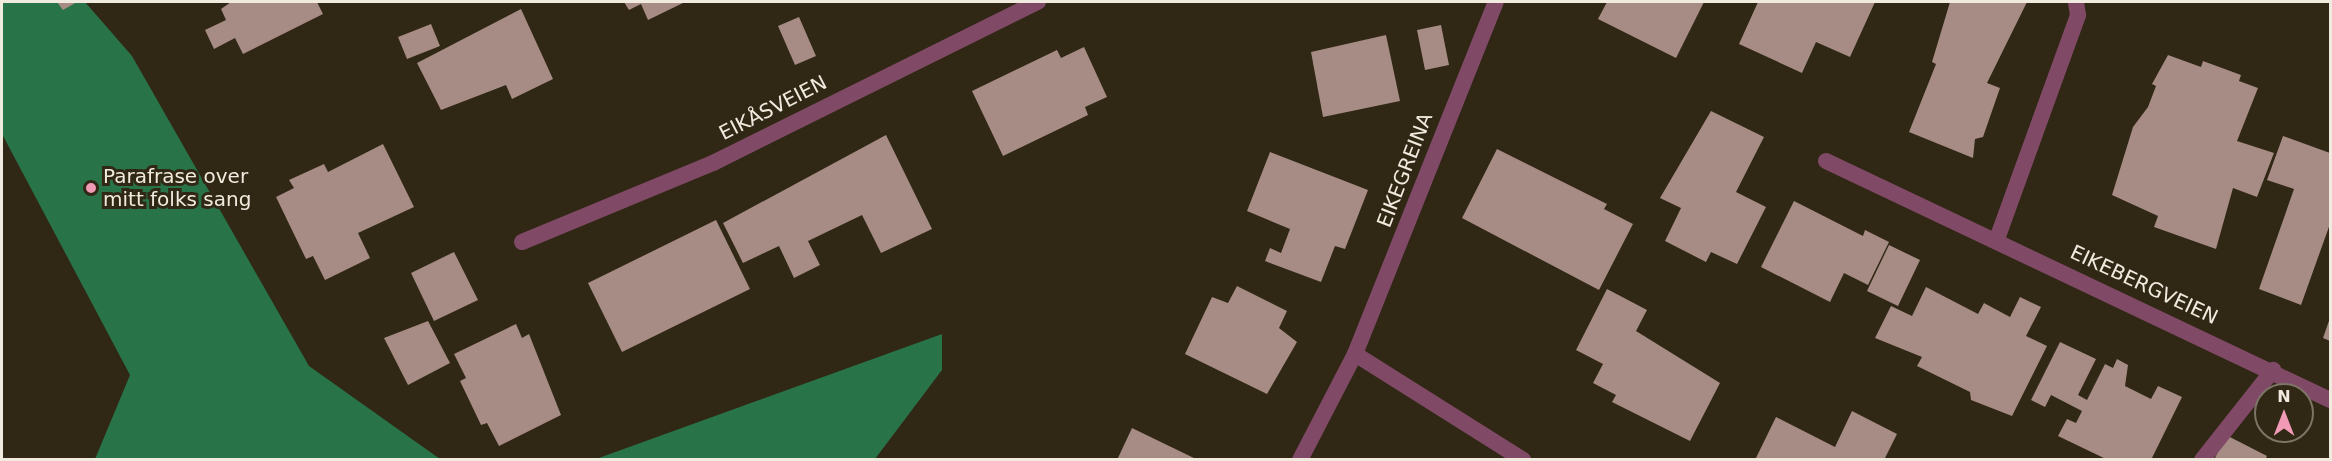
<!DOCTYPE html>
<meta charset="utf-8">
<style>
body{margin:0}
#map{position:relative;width:2332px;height:461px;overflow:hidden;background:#302714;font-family:"DejaVu Sans",sans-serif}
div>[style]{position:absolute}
.forest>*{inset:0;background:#297349}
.building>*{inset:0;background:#a68c84}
.service>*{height:16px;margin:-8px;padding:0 8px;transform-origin:8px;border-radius:8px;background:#804a67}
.minor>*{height:16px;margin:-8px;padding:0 8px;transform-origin:8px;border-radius:8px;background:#804a67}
.dots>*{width:16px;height:16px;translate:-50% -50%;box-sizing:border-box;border:3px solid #302714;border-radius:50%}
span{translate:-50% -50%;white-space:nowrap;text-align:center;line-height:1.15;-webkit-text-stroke:6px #302714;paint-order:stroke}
.street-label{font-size:20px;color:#f1ebdf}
.poi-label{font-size:20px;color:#f1ebdf}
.left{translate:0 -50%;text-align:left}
.frame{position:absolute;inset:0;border:3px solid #f1ebdf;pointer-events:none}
.north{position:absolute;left:2254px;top:383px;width:60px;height:60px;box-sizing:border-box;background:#302714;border:2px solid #7d7565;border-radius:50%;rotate:0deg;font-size:16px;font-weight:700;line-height:24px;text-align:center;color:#f1ebdf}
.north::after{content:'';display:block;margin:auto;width:21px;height:27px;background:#f09ab6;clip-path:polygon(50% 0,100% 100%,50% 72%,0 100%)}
</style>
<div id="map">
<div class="forest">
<i style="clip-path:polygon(2px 2px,85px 2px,132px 56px,309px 366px,440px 459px,95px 459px,130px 375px,2px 134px)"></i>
<i style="clip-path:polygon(942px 334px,942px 370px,875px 459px,596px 459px)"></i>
</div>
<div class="building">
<i style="clip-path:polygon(57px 2px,77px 2px,63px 10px)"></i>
<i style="clip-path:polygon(231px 2px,317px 2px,323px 14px,243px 54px,235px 38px,214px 49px,205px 30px,226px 20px,221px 9px)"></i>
<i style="clip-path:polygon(624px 2px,685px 2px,648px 20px,641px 4px,629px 10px)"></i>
<i style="clip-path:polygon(1607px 2px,1704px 2px,1676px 58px,1598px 19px)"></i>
<i style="clip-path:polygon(1758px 2px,1875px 2px,1850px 57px,1816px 42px,1802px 73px,1739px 44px)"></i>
<i style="clip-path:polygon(1950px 2px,2027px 2px,1987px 83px,2000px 88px,1983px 137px,1975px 139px,1973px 158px,1909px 132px,1936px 64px,1932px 62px)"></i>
<i style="clip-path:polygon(521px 9px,553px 79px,512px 99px,506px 85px,441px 110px,417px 63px)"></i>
<i style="clip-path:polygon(799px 17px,816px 56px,795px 65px,778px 26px)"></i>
<i style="clip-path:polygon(431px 24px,440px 46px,407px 59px,398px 37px)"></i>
<i style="clip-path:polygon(1441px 25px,1449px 65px,1425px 70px,1417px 30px)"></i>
<i style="clip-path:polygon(1386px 35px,1400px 101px,1323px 117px,1311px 52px)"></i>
<i style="clip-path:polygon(1084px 47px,1107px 97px,1085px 107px,1088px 115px,1003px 156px,972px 91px,1057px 50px,1061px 58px)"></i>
<i style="clip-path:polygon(2168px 55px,2201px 67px,2203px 61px,2241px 75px,2239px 81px,2258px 88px,2237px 141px,2274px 153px,2257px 197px,2233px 188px,2216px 249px,2154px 227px,2158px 216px,2112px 195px,2133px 127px,2148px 107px,2156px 86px,2152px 84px)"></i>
<i style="clip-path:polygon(1711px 111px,1764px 137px,1736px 192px,1766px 207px,1737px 264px,1711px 252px,1706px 262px,1665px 241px,1681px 208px,1660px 198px)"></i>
<i style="clip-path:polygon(886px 135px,932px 229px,881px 253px,862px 215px,808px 241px,820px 265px,794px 278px,779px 246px,743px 263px,723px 223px)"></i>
<i style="clip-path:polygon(2283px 136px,2330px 153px,2330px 224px,2301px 305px,2259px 289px,2294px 189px,2267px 180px)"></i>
<i style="clip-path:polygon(383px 144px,414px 207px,358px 233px,370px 258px,325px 280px,313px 256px,306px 259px,276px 197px,294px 188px,289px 180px,324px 164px,328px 172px)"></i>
<i style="clip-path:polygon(1497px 149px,1607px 204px,1604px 209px,1633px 224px,1599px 290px,1462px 218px)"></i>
<i style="clip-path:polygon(1270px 152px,1368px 190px,1345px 249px,1335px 246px,1321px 282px,1265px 261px,1270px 248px,1281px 253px,1290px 229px,1247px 211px)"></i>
<i style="clip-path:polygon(1794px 201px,1863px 236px,1865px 230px,1889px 242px,1868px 285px,1844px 273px,1830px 302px,1761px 267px)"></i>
<i style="clip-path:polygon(716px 220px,750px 289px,622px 352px,588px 283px)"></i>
<i style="clip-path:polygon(1889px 245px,1920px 260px,1898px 306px,1867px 291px)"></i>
<i style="clip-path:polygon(454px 252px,478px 300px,434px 321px,411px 273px)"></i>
<i style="clip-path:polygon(1237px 286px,1287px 311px,1279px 328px,1297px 342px,1267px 394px,1185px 354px,1212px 297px,1228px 303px)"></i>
<i style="clip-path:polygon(1926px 287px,1978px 314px,1984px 303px,2010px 317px,2020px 297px,2041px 307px,2026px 336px,2047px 346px,2012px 416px,1971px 400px,1970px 392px,1917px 366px,1922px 357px,1875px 338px,1891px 306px,1912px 316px)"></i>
<i style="clip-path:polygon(1607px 289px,1647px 310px,1636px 331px,1720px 383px,1690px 441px,1612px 402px,1616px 395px,1593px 383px,1603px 364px,1576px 350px)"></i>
<i style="clip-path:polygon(2330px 318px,2330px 341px,2323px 338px)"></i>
<i style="clip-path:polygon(428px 321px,450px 363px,408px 385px,384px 338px)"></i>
<i style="clip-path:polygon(516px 324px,522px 338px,529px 334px,561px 415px,499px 446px,487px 423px,481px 425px,460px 381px,466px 378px,454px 354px)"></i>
<i style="clip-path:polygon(2060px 342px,2096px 359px,2078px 395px,2087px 400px,2105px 364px,2113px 368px,2117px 359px,2128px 365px,2125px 386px,2151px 399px,2158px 386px,2182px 397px,2151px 460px,2108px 460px,2058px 436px,2067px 419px,2076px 423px,2082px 411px,2051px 395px,2045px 407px,2031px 400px)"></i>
<i style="clip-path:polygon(1852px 411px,1897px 434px,1884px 460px,1755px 460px,1776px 417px,1835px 447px)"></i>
<i style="clip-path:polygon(1132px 428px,1198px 460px,1117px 460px)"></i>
<i style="clip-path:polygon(2226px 435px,2267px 456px,2265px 460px,2214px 460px)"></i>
</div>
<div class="service">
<i style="left:2202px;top:460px;width:115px;rotate:-51.7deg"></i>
</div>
<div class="minor">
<i style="left:1826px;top:161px;width:558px;rotate:25.37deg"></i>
<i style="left:1997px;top:239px;width:238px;rotate:-70.1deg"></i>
<i style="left:2078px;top:15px;width:13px;rotate:-99deg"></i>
<i style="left:522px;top:242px;width:207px;rotate:-22.5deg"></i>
<i style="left:713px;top:163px;width:363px;rotate:-26.4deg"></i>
<i style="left:1355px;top:354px;width:199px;rotate:32.2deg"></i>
<i style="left:1300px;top:460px;width:119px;rotate:-62.6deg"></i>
<i style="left:1355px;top:354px;width:379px;rotate:-68.2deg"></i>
</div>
<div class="dots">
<i style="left:91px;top:188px;background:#f09ab6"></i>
</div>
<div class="street-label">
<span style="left:773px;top:108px;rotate:-27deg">EIKÅSVEIEN</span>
<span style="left:1405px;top:170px;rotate:-69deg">EIKEGREINA</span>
<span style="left:2144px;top:285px;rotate:25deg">EIKEBERGVEIEN</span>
</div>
<div class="poi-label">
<span class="left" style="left:103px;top:188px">Parafrase over<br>mitt folks sang</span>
</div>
<div class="frame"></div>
<div class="north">N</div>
</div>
